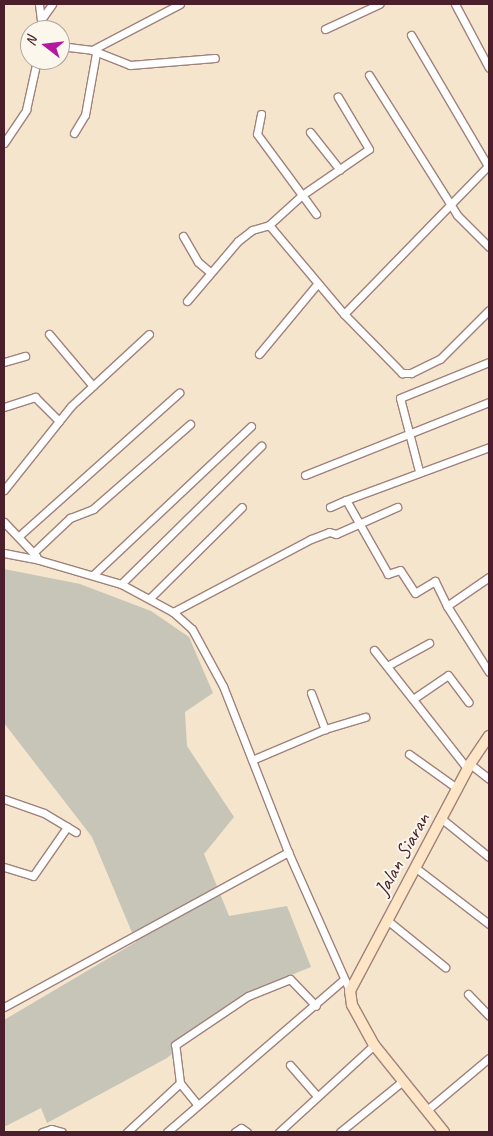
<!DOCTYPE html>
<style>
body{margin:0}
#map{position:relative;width:493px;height:1136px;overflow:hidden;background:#f5e5cd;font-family:Caveat,sans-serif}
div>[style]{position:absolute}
.industrial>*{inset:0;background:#c6c5b8}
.roads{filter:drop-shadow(1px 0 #a0827c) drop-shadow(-1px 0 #a0827c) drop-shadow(0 1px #a0827c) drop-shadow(0 -1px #a0827c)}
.street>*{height:7px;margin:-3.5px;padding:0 3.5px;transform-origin:3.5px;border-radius:3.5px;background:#fff}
.secondary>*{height:10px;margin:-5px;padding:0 5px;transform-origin:5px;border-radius:5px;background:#fde5c5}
span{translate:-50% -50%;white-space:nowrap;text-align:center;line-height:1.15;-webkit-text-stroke:4px #fbf7ec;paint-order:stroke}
.street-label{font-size:21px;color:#4a1f2b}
.frame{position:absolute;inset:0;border:5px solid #4a1f2b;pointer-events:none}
.north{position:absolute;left:20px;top:20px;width:50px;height:50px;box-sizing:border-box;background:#fbf7ec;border:1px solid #b4a19f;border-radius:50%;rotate:286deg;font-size:14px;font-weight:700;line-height:20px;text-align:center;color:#4a1f2b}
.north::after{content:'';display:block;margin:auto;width:18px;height:22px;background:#b5179e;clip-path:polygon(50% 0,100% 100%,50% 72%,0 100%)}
</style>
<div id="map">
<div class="industrial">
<i style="clip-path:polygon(4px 569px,80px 584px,151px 611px,189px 637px,213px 693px,185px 712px,187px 746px,234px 817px,204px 854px,229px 916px,287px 906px,311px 967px,244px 994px,167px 1058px,47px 1123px,41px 1108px,4px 1127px,4px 1020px,136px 942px,92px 837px,4px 723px)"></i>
</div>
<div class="roads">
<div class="street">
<i style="left:39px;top:4px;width:26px;rotate:83deg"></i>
<i style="left:455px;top:4px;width:72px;rotate:62deg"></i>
<i style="left:43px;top:17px;width:16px;rotate:-55deg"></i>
<i style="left:325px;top:29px;width:60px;rotate:-24.8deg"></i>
<i style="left:411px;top:35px;width:152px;rotate:59.6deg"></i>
<i style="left:60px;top:46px;width:32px;rotate:7deg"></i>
<i style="left:92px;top:50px;width:41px;rotate:21.5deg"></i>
<i style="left:130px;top:65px;width:85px;rotate:-4.7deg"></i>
<i style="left:92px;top:50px;width:99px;rotate:-27.6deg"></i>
<i style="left:369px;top:75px;width:165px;rotate:57.8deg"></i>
<i style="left:457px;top:215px;width:45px;rotate:45deg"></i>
<i style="left:261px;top:114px;width:20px;rotate:101deg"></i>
<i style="left:257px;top:134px;width:76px;rotate:53.6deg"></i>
<i style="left:302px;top:195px;width:45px;rotate:137.7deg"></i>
<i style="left:310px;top:132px;width:48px;rotate:51.7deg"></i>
<i style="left:74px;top:133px;width:21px;rotate:-59deg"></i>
<i style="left:85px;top:115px;width:63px;rotate:-79.9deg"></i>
<i style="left:4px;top:143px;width:40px;rotate:-56deg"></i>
<i style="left:26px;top:110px;width:51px;rotate:-77.6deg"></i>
<i style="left:316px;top:214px;width:24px;rotate:-126deg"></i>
<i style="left:302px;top:195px;width:81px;rotate:-34.5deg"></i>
<i style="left:369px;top:149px;width:61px;rotate:-120.8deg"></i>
<i style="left:183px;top:236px;width:30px;rotate:60deg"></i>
<i style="left:198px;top:262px;width:16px;rotate:40deg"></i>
<i style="left:187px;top:301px;width:79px;rotate:-49.6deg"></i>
<i style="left:238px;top:241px;width:18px;rotate:-38deg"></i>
<i style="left:252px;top:230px;width:18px;rotate:-16deg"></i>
<i style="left:269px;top:225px;width:116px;rotate:49.9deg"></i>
<i style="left:344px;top:314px;width:83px;rotate:45.5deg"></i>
<i style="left:402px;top:373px;width:9px"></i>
<i style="left:411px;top:373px;width:32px;rotate:-26deg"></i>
<i style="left:440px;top:359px;width:69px;rotate:-45deg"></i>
<i style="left:344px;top:314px;width:208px;rotate:-45.8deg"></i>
<i style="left:49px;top:334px;width:68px;rotate:49.8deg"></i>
<i style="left:259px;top:354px;width:92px;rotate:-50.3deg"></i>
<i style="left:4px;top:362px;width:22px;rotate:-16deg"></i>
<i style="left:4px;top:407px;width:33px;rotate:-18deg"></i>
<i style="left:35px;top:397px;width:34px;rotate:45deg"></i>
<i style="left:419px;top:471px;width:75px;rotate:-104.6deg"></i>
<i style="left:400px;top:398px;width:96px;rotate:-22deg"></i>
<i style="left:305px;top:475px;width:198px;rotate:-21.6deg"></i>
<i style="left:4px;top:490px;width:107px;rotate:-51.4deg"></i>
<i style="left:71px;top:406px;width:106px;rotate:-42.7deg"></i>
<i style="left:330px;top:507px;width:17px;rotate:-24deg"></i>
<i style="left:4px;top:522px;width:47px;rotate:46.7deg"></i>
<i style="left:19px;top:536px;width:215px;rotate:-41.8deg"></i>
<i style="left:34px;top:552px;width:50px;rotate:-43.4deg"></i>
<i style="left:70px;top:518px;width:25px;rotate:-21deg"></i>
<i style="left:93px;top:509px;width:129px;rotate:-41.2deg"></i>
<i style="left:4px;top:553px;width:36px;rotate:11deg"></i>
<i style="left:39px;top:560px;width:85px;rotate:16.3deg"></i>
<i style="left:121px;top:584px;width:59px;rotate:28.3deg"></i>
<i style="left:173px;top:612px;width:25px;rotate:42deg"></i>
<i style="left:192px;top:629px;width:65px;rotate:61.5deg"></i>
<i style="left:223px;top:686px;width:178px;rotate:68.6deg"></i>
<i style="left:288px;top:852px;width:152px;rotate:66deg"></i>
<i style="left:93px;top:575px;width:217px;rotate:-43.3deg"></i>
<i style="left:489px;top:577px;width:51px;rotate:145.4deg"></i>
<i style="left:447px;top:606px;width:78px;rotate:57.5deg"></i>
<i style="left:121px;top:584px;width:197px;rotate:-44.6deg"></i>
<i style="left:150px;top:598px;width:129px;rotate:-44.7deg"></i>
<i style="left:447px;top:606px;width:28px;rotate:-116deg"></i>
<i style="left:435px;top:581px;width:23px;rotate:149deg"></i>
<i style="left:415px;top:593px;width:27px;rotate:-123deg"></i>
<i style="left:400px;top:570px;width:13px;rotate:162deg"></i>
<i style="left:388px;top:574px;width:85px;rotate:-119.6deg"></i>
<i style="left:346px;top:500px;width:153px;rotate:-20.3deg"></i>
<i style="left:173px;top:612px;width:156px;rotate:-27.9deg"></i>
<i style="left:311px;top:539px;width:19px;rotate:-21deg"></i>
<i style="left:329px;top:532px;width:7px;rotate:16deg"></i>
<i style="left:336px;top:534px;width:67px;rotate:-23.9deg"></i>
<i style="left:374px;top:650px;width:150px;rotate:51.8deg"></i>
<i style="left:387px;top:666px;width:48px;rotate:-28.7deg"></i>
<i style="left:311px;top:693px;width:39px;rotate:69deg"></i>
<i style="left:413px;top:699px;width:42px;rotate:-34.4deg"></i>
<i style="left:448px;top:675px;width:34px;rotate:53deg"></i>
<i style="left:409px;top:754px;width:60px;rotate:35.5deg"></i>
<i style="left:252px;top:760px;width:79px;rotate:-23deg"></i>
<i style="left:325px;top:729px;width:42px;rotate:-16.7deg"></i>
<i style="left:470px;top:764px;width:24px;rotate:38deg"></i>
<i style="left:4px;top:799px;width:42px;rotate:19.3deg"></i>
<i style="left:44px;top:813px;width:37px;rotate:31deg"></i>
<i style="left:442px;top:819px;width:60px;rotate:39deg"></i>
<i style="left:4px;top:867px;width:30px;rotate:17deg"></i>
<i style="left:33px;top:876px;width:60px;rotate:-55.2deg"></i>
<i style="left:416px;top:868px;width:92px;rotate:37.5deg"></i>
<i style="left:387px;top:920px;width:75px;rotate:39deg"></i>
<i style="left:468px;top:994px;width:30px;rotate:46deg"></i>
<i style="left:4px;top:1007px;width:324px;rotate:-28.6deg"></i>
<i style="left:290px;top:1065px;width:41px;rotate:48.9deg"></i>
<i style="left:180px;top:1083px;width:27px;rotate:51deg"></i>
<i style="left:427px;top:1110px;width:81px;rotate:-40deg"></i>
<i style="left:42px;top:1132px;width:9px;rotate:-18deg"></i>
<i style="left:51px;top:1129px;width:11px;rotate:15deg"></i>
<i style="left:127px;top:1132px;width:72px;rotate:-42.8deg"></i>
<i style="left:180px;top:1083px;width:38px;rotate:-97deg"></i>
<i style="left:175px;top:1045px;width:88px;rotate:-33.9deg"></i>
<i style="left:248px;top:996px;width:45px;rotate:-22deg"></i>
<i style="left:290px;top:979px;width:37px;rotate:46deg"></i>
<i style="left:167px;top:1132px;width:234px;rotate:-40.8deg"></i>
<i style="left:235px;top:1132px;width:7px;rotate:-34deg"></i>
<i style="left:241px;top:1128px;width:7px;rotate:34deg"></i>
<i style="left:279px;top:1132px;width:129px;rotate:-42.5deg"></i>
<i style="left:340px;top:1132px;width:82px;rotate:-39.1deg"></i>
</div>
<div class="secondary">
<i style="left:444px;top:1132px;width:112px;rotate:-128.8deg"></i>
<i style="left:374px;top:1045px;width:46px;rotate:-118.8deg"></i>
<i style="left:352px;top:1005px;width:14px;rotate:-98deg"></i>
<i style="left:350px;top:991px;width:257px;rotate:-62.1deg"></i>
<i style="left:470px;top:764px;width:34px;rotate:-56deg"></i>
</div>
</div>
<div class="street-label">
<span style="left:402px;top:854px;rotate:-61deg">Jalan Siaran</span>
</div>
<div class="frame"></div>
<div class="north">N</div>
</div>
